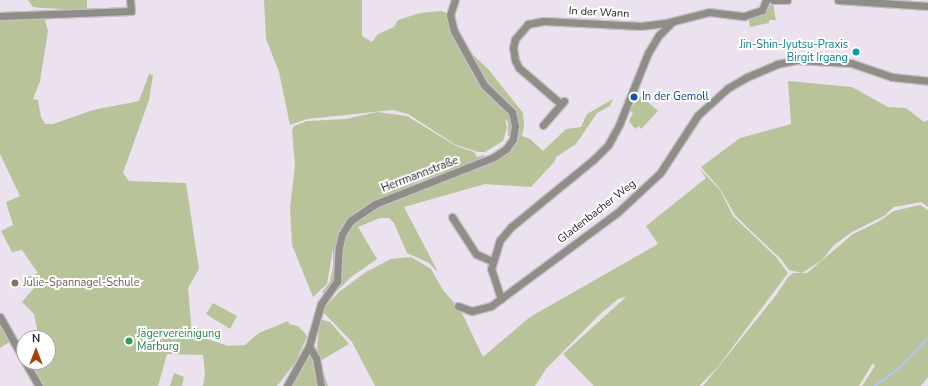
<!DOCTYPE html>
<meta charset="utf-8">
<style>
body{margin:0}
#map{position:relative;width:928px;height:386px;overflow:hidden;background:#ece1ef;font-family:"Nunito Sans",sans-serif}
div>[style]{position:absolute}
.green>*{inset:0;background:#b8c399}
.stream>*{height:1.5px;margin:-0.75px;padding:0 0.75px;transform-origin:0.75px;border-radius:0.75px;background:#acc9f7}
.roads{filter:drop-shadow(1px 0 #c8beca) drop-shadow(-1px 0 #c8beca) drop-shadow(0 1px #c8beca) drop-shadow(0 -1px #c8beca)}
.minor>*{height:7px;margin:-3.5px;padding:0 3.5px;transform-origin:3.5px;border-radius:3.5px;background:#8e8e87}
.dots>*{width:11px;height:11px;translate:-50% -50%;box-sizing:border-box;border:2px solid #fff;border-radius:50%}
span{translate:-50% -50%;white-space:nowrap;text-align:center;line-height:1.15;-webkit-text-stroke:4px #fff;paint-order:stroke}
.street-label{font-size:11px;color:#221e23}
.culture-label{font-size:11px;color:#0d838f}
.right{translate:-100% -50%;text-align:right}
.transit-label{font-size:11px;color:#164399}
.left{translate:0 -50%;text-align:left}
.education-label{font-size:11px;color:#785e54}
.leisure-label{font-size:11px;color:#27864d}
.north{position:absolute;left:16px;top:330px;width:40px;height:40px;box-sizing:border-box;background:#fff;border:1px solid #a7a5a7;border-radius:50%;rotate:0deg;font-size:11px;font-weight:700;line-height:16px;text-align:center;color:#221e23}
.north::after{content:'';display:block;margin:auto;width:14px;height:18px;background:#a5410c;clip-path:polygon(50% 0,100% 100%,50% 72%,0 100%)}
</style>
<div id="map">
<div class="green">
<i style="clip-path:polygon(28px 0,87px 0,87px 10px,41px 8px,33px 7px)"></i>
<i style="clip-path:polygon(264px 0,362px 0,362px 36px,372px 42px,378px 34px,394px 27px,398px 20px,420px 13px,442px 11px,446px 13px,451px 33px,469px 67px,505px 106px,512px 119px,511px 136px,508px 136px,508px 123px,505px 118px,507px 128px,503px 141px,485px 152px,478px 152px,456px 145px,408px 114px,393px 110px,307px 119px,290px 125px,279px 72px,266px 39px)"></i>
<i style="clip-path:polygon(773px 4px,776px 20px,769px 20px,769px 23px,750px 27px,748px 17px)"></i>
<i style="clip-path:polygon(44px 17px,48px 31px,40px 81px,33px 99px,38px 100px,41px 117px,45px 124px,53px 124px,93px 110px,139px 101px,149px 74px,153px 75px,149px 100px,123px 173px,129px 181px,186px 183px,199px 269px,188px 288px,192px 334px,228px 346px,245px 345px,259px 333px,288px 321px,289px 324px,298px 326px,305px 333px,307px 337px,295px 363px,277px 386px,203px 386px,205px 374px,203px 355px,167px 354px,158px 386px,41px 386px,28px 362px,48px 362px,48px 338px,39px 338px,34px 314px,22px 302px,34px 288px,28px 277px,38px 273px,22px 250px,12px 252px,1px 231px,13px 225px,6px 202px,20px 196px,0 154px,0 18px)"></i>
<i style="clip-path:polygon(470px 52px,489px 70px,523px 113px,524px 127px,522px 136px,530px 139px,543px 151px,566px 129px,581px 127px,587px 114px,613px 99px,610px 106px,597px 113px,576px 144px,556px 157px,555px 161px,531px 187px,485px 184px,404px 207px,438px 272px,429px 263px,407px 253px,394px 223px,389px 218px,380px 218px,358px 227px,377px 259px,351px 277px,324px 304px,340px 278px,342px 246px,356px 218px,366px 211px,470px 171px,504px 154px,518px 127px,517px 116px,513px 108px,483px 78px)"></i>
<i style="clip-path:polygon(788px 81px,852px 87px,888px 107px,906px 108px,924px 122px,928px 120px,928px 207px,921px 202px,894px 207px,884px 216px,852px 232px,834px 245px,822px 260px,802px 273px,789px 270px,781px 259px,751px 231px,735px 215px,720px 189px,701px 167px,740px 138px,791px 124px)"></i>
<i style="clip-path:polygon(641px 96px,658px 111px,641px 129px,639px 126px,635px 129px,629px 121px,633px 113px,629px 110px)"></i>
<i style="clip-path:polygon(377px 112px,407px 116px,456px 146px,474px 152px,477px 157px,484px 155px,485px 159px,420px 181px,357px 211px,349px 218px,334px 279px,325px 294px,322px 292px,330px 282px,333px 266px,333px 249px,327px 284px,313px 297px,292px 245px,290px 208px,295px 166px,292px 130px,294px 126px,307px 121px,346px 119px)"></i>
<i style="clip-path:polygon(699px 168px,720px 190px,733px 216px,776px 257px,788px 273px,717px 368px,699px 386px,594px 386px,563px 354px,626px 297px,618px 299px,598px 316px,546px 369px,535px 386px,375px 386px,352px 342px,323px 312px,324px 308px,339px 292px,366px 272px,391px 259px,411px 257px,431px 269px,443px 290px,461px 311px,483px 357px,530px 317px,658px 244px,646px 226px,706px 178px)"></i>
<i style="clip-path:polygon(920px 205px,928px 210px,928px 377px,921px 386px,862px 386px,875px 366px,873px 363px,859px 386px,703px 386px,777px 294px,788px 277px,793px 273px,807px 273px,853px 234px,878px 222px,894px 211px)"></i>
<i style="clip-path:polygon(213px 303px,237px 316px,230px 329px,206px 314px)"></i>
<i style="clip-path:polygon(320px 319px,330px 322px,349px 344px,320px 361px,328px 386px,323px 386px,317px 347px)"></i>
<i style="clip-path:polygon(0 323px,11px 341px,0 348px)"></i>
<i style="clip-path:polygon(311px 356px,317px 386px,290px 386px,307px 357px)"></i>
<i style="clip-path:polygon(174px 373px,184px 377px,182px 386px,170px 386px)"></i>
</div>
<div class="stream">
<i style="left:875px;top:386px;width:32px;rotate:-36deg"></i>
<i style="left:901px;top:367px;width:40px;rotate:-47deg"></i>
</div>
<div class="roads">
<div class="minor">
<i style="left:773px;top:0;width:14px"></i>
<i style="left:838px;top:0;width:90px;rotate:3.8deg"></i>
<i style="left:0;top:16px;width:131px;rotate:-2.2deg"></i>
<i style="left:131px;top:11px;width:11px;rotate:-95deg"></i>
<i style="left:561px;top:104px;width:55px;rotate:-139.4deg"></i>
<i style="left:519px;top:68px;width:9px;rotate:-117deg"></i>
<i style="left:515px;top:60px;width:12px;rotate:-99deg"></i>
<i style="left:513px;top:48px;width:9px;rotate:-77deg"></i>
<i style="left:515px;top:39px;width:20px;rotate:-49deg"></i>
<i style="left:528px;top:24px;width:16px;rotate:-11deg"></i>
<i style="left:544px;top:21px;width:97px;rotate:3deg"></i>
<i style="left:641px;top:26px;width:25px;rotate:-7deg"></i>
<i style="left:666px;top:23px;width:44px;rotate:-14.3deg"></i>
<i style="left:709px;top:12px;width:35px;rotate:7deg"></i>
<i style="left:744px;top:16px;width:19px;rotate:-18deg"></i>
<i style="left:762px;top:10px;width:11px;rotate:-68deg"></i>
<i style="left:543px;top:125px;width:32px;rotate:-49deg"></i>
<i style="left:452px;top:217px;width:44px;rotate:57deg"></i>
<i style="left:476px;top:254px;width:17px;rotate:24deg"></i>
<i style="left:501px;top:299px;width:32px;rotate:-108deg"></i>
<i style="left:491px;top:269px;width:30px;rotate:-73deg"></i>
<i style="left:500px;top:240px;width:17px;rotate:-50deg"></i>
<i style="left:511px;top:227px;width:106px;rotate:-39.3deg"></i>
<i style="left:593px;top:160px;width:21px;rotate:-45deg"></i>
<i style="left:608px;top:145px;width:23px;rotate:-61deg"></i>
<i style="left:619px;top:125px;width:78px;rotate:-68.1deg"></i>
<i style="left:648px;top:53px;width:21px;rotate:-59deg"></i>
<i style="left:659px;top:35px;width:18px;rotate:-45deg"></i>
<i style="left:458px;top:306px;width:15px;rotate:20deg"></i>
<i style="left:472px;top:311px;width:20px;rotate:-15deg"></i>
<i style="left:491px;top:306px;width:158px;rotate:-36.5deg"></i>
<i style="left:618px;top:212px;width:57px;rotate:-42.9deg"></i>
<i style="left:660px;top:173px;width:69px;rotate:-56.8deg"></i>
<i style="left:698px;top:115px;width:40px;rotate:-42deg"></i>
<i style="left:728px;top:88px;width:22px;rotate:-30deg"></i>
<i style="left:747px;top:77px;width:33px;rotate:-23deg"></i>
<i style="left:777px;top:64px;width:20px;rotate:-11deg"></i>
<i style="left:797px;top:60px;width:54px;rotate:3.2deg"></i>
<i style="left:851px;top:63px;width:43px;rotate:18.9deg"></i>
<i style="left:892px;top:77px;width:36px;rotate:6deg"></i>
<i style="left:0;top:317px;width:49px;rotate:60.8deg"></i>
<i style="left:309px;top:346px;width:14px;rotate:60deg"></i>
<i style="left:316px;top:358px;width:28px;rotate:80deg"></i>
<i style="left:25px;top:362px;width:28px;rotate:60deg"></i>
<i style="left:287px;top:386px;width:46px;rotate:-61.2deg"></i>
<i style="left:309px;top:346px;width:44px;rotate:-74.1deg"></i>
<i style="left:321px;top:304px;width:28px;rotate:-55deg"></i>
<i style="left:337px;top:281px;width:34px;rotate:-87deg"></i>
<i style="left:339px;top:247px;width:13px;rotate:-77deg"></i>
<i style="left:342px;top:234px;width:15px;rotate:-58deg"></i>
<i style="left:350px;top:221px;width:30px;rotate:-34deg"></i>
<i style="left:375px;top:204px;width:128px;rotate:-21.6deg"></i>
<i style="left:494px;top:157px;width:14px;rotate:-34deg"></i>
<i style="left:506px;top:149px;width:12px;rotate:-55deg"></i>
<i style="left:513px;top:139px;width:13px;rotate:-81deg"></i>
<i style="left:515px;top:126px;width:14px;rotate:-102deg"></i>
<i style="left:512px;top:112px;width:39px;rotate:-136deg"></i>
<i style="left:484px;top:85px;width:62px;rotate:-119.1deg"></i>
<i style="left:454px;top:31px;width:16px;rotate:-104deg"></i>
<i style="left:450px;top:15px;width:16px;rotate:-72deg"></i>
</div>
</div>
<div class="dots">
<i style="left:856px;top:52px;background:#0f9aa8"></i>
<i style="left:634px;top:97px;background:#1a4fb4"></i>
<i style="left:15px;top:283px;background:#8d6e63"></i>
<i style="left:129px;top:341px;background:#2e9e5b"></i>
</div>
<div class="street-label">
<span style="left:599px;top:13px;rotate:3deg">In der Wann</span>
<span style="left:420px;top:175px;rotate:-21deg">Herrmannstraße</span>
<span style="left:597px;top:212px;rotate:-38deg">Gladenbacher Weg</span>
</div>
<div class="culture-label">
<span class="right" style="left:848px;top:52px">Jin-Shin-Jyutsu-Praxis<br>Birgit Irgang</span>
</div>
<div class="transit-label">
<span class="left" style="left:642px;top:97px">In der Gemoll</span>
</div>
<div class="education-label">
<span class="left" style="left:23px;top:283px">Julie-Spannagel-Schule</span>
</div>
<div class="leisure-label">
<span class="left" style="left:137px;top:341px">Jägervereinigung<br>Marburg</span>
</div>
<div class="north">N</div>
</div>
